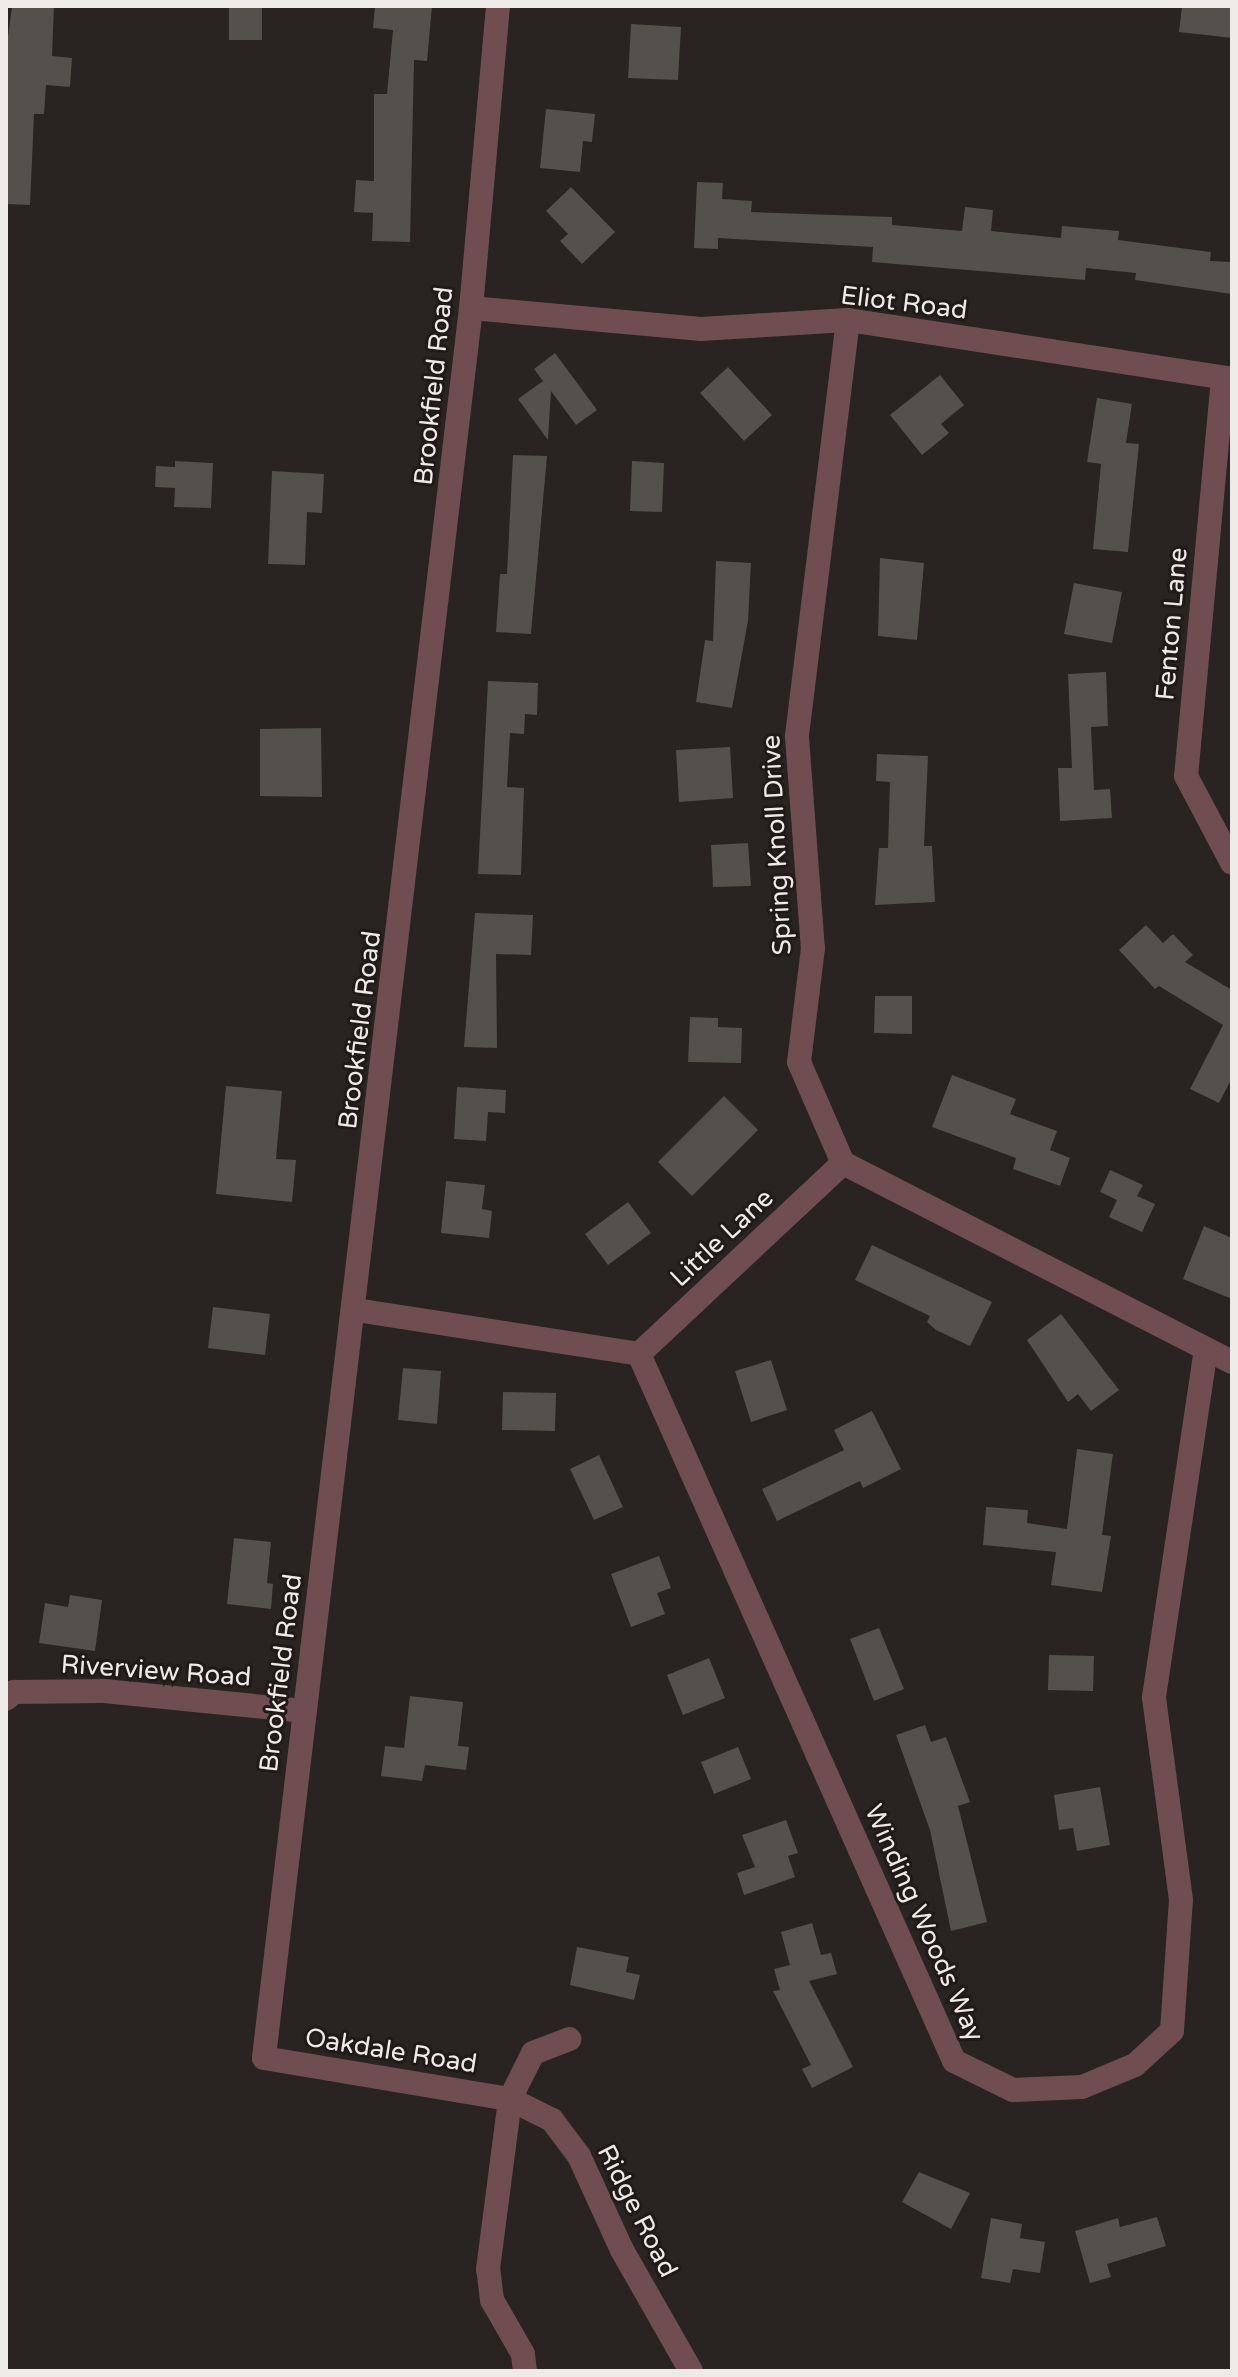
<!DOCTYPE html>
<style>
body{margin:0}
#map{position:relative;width:1238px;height:2377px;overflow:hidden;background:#292321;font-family:"Varela Round",sans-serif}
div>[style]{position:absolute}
.building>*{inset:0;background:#54504b}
.street>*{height:24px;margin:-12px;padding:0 12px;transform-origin:12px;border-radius:12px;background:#6f4d50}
span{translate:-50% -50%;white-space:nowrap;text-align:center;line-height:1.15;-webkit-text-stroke:6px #201a18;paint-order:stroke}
.street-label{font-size:26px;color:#eeeae8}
.frame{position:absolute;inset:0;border:8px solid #eeeae8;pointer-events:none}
</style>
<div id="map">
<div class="building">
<i style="clip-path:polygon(12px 6px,54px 6px,52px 56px,72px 58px,70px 87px,46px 85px,44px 114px,34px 114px,30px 205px,6px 204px,6px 52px)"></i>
<i style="clip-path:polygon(229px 6px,262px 6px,262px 40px,229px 40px)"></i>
<i style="clip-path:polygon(375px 6px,432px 6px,427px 61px,414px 60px,410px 242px,372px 241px,373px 213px,354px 212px,356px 180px,374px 181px,374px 94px,387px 94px,393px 30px,373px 28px)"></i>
<i style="clip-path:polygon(1182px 6px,1232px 6px,1232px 38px,1179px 32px)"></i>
<i style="clip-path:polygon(631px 24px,681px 27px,678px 80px,628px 78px)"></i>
<i style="clip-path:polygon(546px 109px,595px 114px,592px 142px,583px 141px,580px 172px,540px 168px)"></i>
<i style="clip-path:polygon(697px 182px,723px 183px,722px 199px,752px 201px,751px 212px,892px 217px,892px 225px,962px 231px,965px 207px,993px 210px,991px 231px,1061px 238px,1062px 226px,1119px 231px,1118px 240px,1211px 252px,1210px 261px,1232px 262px,1232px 294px,1135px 280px,1136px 273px,1086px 268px,1085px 280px,872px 262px,873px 247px,718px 238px,718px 249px,694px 248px)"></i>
<i style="clip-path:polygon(571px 187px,615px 232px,582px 264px,560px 241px,568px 234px,546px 211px)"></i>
<i style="clip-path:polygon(555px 353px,597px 410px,576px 425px,551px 391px,548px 440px,518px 399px,543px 381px,534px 369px)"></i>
<i style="clip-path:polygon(728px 367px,772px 415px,744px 441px,700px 393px)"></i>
<i style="clip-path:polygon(940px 375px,964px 405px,941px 424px,949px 433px,922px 455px,890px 415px)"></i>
<i style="clip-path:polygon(1097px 398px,1132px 404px,1126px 443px,1139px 444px,1128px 552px,1093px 549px,1101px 464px,1087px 462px)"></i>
<i style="clip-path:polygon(513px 455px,547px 456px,531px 634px,496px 632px,500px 574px,507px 574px)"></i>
<i style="clip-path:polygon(175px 461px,213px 463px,211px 508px,174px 507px,175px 488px,155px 487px,156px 466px,175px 467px)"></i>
<i style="clip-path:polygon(632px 461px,664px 463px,662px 512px,630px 511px)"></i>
<i style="clip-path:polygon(272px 471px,324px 474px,322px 513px,307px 512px,305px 565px,268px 564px)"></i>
<i style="clip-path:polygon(880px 558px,924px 563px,917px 640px,878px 636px)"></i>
<i style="clip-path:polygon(716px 561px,751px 563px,748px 621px,732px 708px,696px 702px,705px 640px,713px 641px)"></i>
<i style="clip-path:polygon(1074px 583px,1122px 592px,1112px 643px,1064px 634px)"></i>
<i style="clip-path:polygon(1106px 672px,1108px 726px,1091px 727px,1094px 790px,1110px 789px,1112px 818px,1060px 821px,1058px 768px,1072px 768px,1068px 674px)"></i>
<i style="clip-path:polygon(488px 681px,538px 683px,537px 715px,525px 714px,524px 734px,510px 733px,507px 787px,524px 788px,521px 875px,478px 874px)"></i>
<i style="clip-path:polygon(321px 728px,322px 797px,260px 796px,260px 729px)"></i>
<i style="clip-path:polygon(730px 747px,733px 798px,679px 802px,676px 750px)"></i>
<i style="clip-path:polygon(877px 754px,928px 756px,924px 846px,932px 846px,935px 902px,875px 905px,879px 848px,888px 848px,890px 782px,876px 781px)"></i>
<i style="clip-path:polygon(748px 843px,751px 886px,713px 887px,711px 845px)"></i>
<i style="clip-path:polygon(475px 913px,533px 915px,531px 955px,496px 954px,497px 1048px,464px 1047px)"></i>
<i style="clip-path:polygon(1146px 925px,1163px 943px,1173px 934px,1193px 955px,1185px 962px,1232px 990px,1232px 1078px,1219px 1103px,1190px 1089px,1223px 1025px,1159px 986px,1155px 989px,1119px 950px)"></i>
<i style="clip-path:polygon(875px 996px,912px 996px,912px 1034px,874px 1033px)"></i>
<i style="clip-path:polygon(690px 1017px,718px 1018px,718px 1027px,742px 1028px,741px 1063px,688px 1062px)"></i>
<i style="clip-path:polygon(952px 1075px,1016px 1099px,1010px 1114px,1057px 1131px,1050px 1150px,1070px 1158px,1060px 1186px,1013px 1169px,1016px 1158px,932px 1127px)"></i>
<i style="clip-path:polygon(226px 1086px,282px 1091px,276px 1159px,296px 1160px,292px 1202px,216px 1194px)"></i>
<i style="clip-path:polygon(457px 1087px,506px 1090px,505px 1113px,488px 1112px,486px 1141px,454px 1139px)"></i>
<i style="clip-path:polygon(724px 1096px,758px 1130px,692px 1196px,658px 1162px)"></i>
<i style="clip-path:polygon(1110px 1170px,1143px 1185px,1137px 1196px,1155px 1204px,1142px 1232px,1109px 1217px,1117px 1200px,1100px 1192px)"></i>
<i style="clip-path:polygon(446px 1181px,485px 1185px,482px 1209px,492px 1211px,489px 1238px,441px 1233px)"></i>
<i style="clip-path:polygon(628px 1202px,651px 1233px,608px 1265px,585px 1234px)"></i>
<i style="clip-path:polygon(1204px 1226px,1232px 1238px,1232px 1299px,1183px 1279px)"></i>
<i style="clip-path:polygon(872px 1245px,992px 1302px,970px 1346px,936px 1330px,927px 1322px,930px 1316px,855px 1280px)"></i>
<i style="clip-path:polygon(213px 1307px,270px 1314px,265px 1355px,208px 1348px)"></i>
<i style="clip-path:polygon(1061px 1314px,1119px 1390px,1091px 1411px,1078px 1394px,1068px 1402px,1027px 1340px)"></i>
<i style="clip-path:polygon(771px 1360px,787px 1410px,751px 1422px,735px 1371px)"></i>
<i style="clip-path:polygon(403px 1368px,441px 1371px,437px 1424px,398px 1420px)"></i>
<i style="clip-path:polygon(503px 1392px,556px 1393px,555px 1431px,502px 1430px)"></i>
<i style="clip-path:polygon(872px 1411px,901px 1469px,863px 1488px,860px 1481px,777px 1521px,762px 1489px,844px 1450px,834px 1430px)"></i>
<i style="clip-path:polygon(1077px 1449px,1113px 1454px,1102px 1535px,1111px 1536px,1102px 1592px,1051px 1585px,1056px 1552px,983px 1545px,986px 1507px,1028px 1510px,1027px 1523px,1067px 1529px)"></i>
<i style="clip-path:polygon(599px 1455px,623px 1507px,594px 1520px,570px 1469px)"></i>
<i style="clip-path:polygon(234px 1538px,271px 1542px,267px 1583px,273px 1584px,271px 1609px,227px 1604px)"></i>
<i style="clip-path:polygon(659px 1556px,671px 1588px,657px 1593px,665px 1614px,631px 1627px,611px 1574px)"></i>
<i style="clip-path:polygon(70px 1595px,102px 1600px,95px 1651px,39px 1643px,45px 1603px,68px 1607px)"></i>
<i style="clip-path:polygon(879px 1628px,904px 1689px,874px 1701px,850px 1639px)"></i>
<i style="clip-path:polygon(1049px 1655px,1094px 1656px,1093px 1691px,1048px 1690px)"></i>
<i style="clip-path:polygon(709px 1658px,725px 1698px,683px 1715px,667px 1675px)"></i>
<i style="clip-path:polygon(410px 1696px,463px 1702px,458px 1746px,469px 1747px,466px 1770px,425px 1765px,422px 1781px,381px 1776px,385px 1746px,404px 1748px)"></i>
<i style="clip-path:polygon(925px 1725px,931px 1742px,946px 1737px,970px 1802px,958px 1806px,987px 1922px,951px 1931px,930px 1830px,896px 1735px)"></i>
<i style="clip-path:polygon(738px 1747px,751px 1779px,714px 1794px,701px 1762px)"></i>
<i style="clip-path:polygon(1100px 1787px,1110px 1845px,1077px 1851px,1073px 1828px,1059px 1830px,1054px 1795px)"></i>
<i style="clip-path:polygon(786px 1820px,798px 1853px,788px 1856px,795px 1877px,744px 1895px,737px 1873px,755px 1867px,742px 1835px)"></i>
<i style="clip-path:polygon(812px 1923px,821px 1955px,831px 1953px,837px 1974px,809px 1981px,853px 2067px,812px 2088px,802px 2069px,811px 2065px,773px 1991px,780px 1990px,774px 1969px,790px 1965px,781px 1932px)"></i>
<i style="clip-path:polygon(577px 1947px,629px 1957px,626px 1972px,640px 1975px,634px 2000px,570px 1985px)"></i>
<i style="clip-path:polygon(919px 2172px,970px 2193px,951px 2229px,902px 2202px)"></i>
<i style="clip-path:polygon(1157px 2217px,1166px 2246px,1107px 2264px,1111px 2277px,1090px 2283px,1075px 2231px,1118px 2218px,1120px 2227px)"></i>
<i style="clip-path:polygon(991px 2218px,1022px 2224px,1020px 2238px,1045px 2242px,1040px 2273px,1013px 2269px,1010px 2283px,981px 2278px)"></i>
</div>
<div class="street">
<i style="left:498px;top:6px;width:303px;rotate:95.1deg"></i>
<i style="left:471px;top:308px;width:1762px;rotate:96.75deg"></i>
<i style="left:264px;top:2058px;width:249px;rotate:9.5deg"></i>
<i style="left:510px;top:2099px;width:47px;rotate:26.6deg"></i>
<i style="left:552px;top:2120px;width:45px;rotate:53.1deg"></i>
<i style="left:579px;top:2156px;width:103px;rotate:65.4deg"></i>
<i style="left:622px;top:2250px;width:139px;rotate:60.3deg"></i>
<i style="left:471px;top:308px;width:231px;rotate:5.2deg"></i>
<i style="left:701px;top:329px;width:147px;rotate:-3.5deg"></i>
<i style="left:848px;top:320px;width:389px;rotate:8.7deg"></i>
<i style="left:848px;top:320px;width:420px;rotate:97deg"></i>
<i style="left:797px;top:737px;width:212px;rotate:85.7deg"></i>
<i style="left:813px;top:948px;width:115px;rotate:97deg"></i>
<i style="left:799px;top:1062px;width:110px;rotate:66.5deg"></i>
<i style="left:843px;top:1163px;width:437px;rotate:27.1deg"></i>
<i style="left:1223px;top:378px;width:400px;rotate:95.3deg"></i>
<i style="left:1186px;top:776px;width:98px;rotate:62.1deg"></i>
<i style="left:356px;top:1310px;width:286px;rotate:8.8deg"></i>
<i style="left:639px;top:1354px;width:774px;rotate:65.98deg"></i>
<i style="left:954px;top:2061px;width:66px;rotate:26.2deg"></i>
<i style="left:1013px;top:2090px;width:69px;rotate:-2.5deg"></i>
<i style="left:1082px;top:2087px;width:57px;rotate:-22.5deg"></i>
<i style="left:1135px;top:2065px;width:50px;rotate:-42.6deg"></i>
<i style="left:1172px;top:2031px;width:131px;rotate:-86.1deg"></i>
<i style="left:1181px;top:1900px;width:205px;rotate:-97.6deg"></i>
<i style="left:1154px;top:1697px;width:350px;rotate:-81.5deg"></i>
<i style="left:639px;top:1354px;width:279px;rotate:-43.1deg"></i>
<i style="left:6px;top:1699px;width:11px;rotate:-41deg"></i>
<i style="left:14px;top:1692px;width:90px;rotate:-0.6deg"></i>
<i style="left:104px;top:1691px;width:201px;rotate:5.7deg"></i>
<i style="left:525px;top:2371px;width:17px;rotate:-97deg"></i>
<i style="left:523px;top:2354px;width:62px;rotate:-119.9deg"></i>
<i style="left:492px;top:2300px;width:31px;rotate:-97deg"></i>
<i style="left:488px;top:2269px;width:171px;rotate:-82.6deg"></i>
<i style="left:510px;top:2099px;width:51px;rotate:-63.4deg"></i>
<i style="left:533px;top:2053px;width:39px;rotate:-21deg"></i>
</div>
<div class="street-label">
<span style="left:904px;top:303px;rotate:7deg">Eliot Road</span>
<span style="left:434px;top:386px;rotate:-84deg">Brookfield Road</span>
<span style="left:1172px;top:624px;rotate:-85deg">Fenton Lane</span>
<span style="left:777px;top:845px;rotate:-93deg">Spring Knoll Drive</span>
<span style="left:360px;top:1030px;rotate:-83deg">Brookfield Road</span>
<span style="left:722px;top:1238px;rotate:-43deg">Little Lane</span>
<span style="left:156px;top:1671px;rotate:4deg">Riverview Road</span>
<span style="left:281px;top:1673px;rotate:-83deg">Brookfield Road</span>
<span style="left:924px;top:1923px;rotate:66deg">Winding Woods Way</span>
<span style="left:391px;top:2051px;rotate:9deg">Oakdale Road</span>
<span style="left:637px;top:2211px;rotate:63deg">Ridge Road</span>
</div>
<div class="frame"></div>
</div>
